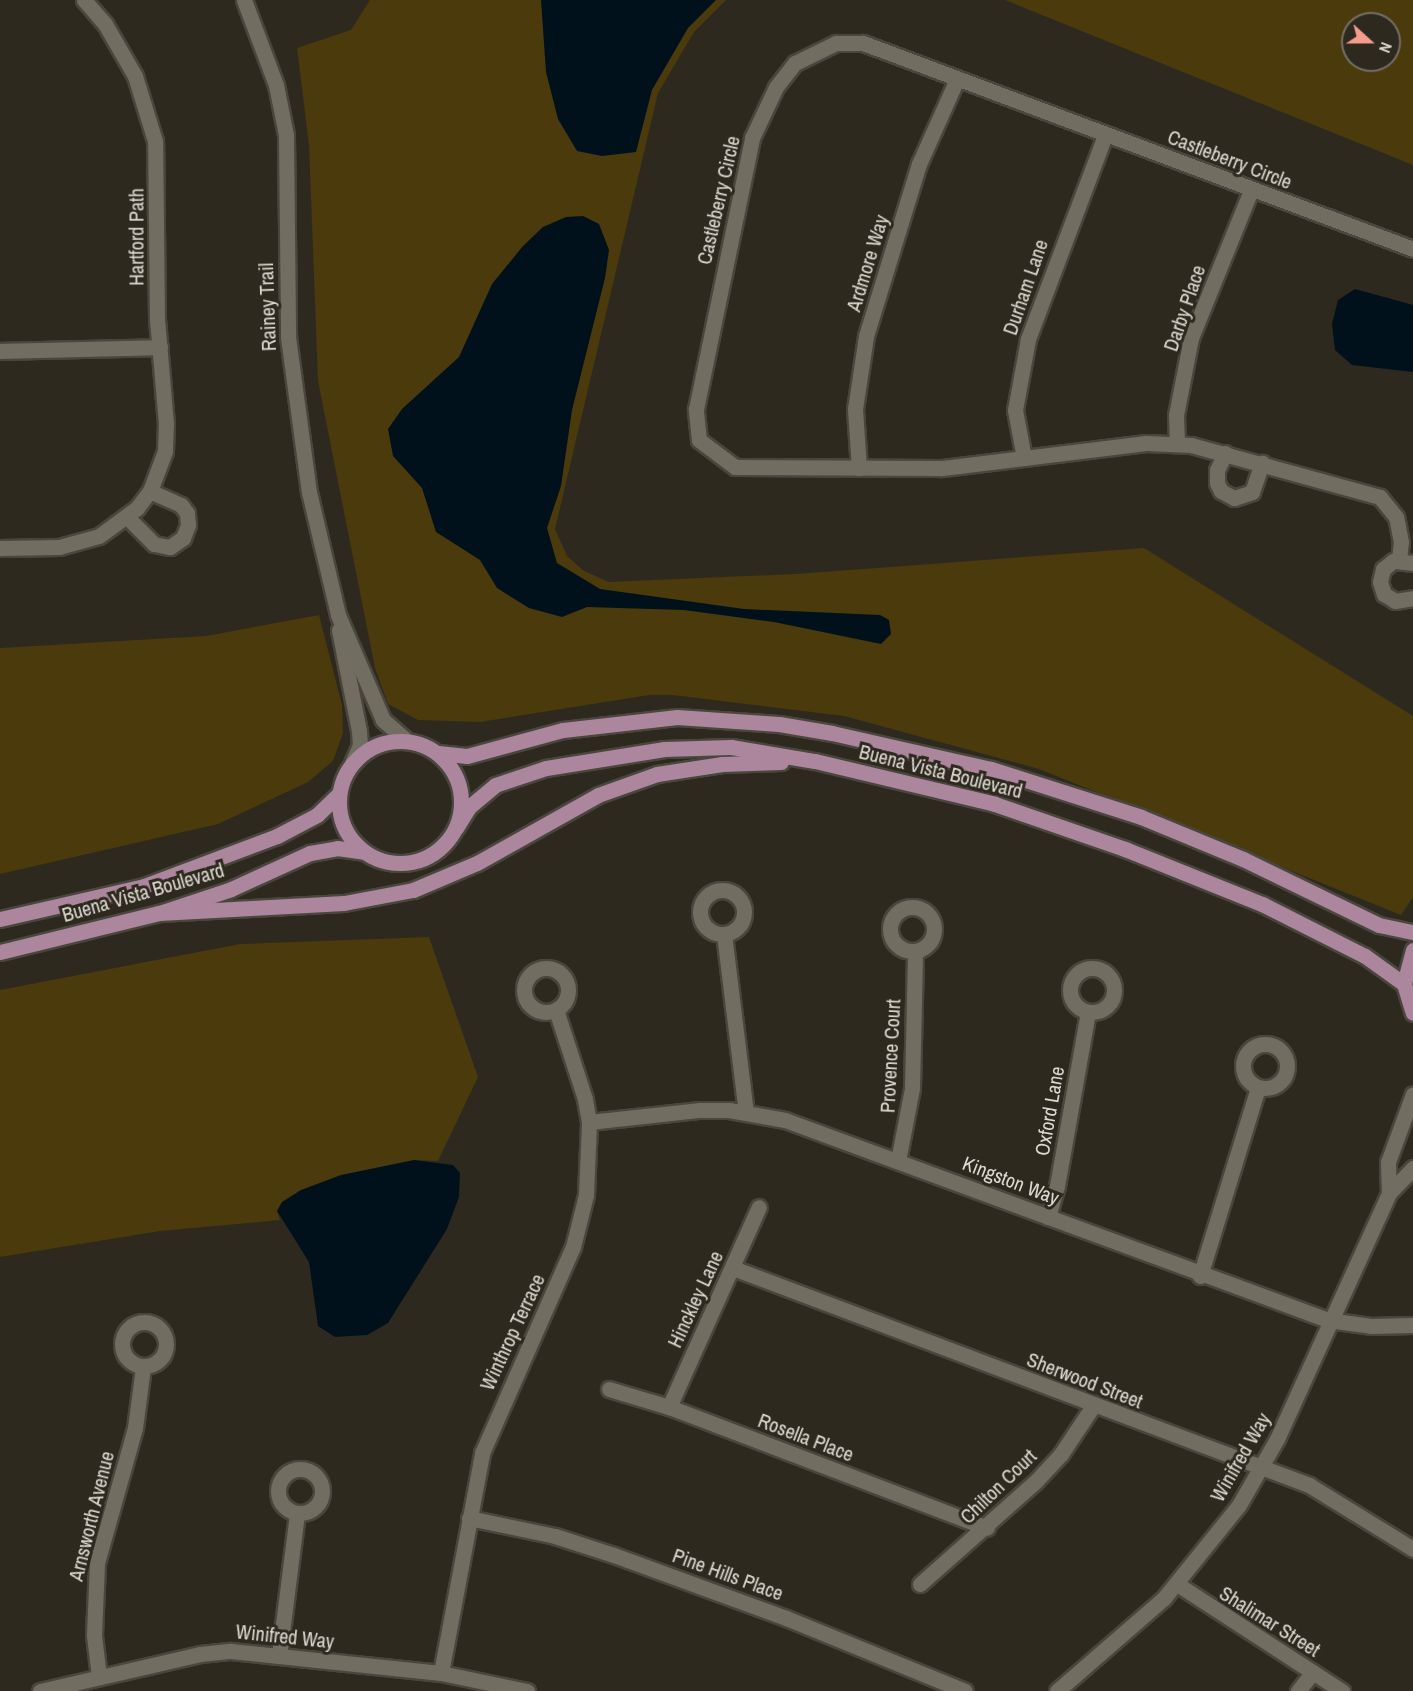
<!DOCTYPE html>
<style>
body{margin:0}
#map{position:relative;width:1413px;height:1691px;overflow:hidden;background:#2e291e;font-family:"Archivo Narrow",sans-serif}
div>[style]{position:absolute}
.green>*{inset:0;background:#4a3a0c}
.water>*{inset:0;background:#00111c}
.roads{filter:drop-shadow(2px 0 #49463d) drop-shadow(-2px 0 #49463d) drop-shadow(0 2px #49463d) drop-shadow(0 -2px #49463d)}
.minor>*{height:15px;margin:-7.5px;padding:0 7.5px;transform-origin:7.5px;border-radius:7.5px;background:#726d61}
.minor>.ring{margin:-7.5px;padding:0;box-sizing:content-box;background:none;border:15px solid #726d61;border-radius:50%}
.major>*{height:15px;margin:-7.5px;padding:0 7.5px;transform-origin:7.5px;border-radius:7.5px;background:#ac869c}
.major>.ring{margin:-7.5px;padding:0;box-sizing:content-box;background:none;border:15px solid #ac869c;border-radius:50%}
span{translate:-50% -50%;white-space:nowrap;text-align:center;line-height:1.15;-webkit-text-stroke:6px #2e291e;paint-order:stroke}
.street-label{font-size:20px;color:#dbd9d2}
.north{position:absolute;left:1341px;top:12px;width:60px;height:60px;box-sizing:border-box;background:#2e291e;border:2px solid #736f66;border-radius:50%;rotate:111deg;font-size:16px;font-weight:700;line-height:24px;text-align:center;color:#dbd9d2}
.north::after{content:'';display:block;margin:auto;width:21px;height:27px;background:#f49d8c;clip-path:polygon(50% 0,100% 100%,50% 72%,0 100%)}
</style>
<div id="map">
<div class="green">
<i style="clip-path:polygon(370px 0,726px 0,694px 32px,658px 93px,555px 529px,567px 556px,584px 571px,609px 582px,796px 574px,1144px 548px,1413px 716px,1413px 897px,1401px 915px,1039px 769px,844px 716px,673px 695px,649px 695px,480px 722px,418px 720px,388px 704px,375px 668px,318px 381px,309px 145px,297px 48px,351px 30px)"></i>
<i style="clip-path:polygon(evenodd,1005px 0,1413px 0,1413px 165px,1005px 0,1353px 24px,1389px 24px,1389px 60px,1353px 60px,1353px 24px)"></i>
<i style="clip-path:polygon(319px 615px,342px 705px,343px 733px,333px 761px,308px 782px,218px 824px,0 874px,0 648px,206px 636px)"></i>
<i style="clip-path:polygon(429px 937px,478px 1077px,438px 1161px,414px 1160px,277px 1211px,280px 1220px,160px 1231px,0 1257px,0 990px,240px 944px)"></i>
</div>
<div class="water">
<i style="clip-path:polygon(541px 0,716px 0,688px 28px,652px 90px,636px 152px,602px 156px,577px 151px,558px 119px,546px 72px)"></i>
<i style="clip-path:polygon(583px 216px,599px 224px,609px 250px,605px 278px,572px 410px,561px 486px,547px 528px,557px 563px,600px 589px,744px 609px,880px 615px,889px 620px,891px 634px,881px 644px,774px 622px,684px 610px,587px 607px,562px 617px,529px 608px,497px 588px,480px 560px,436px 532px,422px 488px,393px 456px,388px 429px,402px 409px,459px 357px,492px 284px,523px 246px,543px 227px,566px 217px)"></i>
<i style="clip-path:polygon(1355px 289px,1413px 305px,1413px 372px,1352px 365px,1335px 350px,1332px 324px,1338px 300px)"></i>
<i style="clip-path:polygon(414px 1160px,453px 1165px,460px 1173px,459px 1197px,447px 1229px,388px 1323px,367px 1335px,335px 1337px,318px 1326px,309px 1262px,277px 1211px,282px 1202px,301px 1190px,341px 1175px)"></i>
</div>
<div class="roads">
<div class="minor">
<i style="left:244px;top:0;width:91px;rotate:69.4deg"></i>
<i style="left:276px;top:85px;width:51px;rotate:78.7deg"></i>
<i style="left:286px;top:135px;width:202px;rotate:89.4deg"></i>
<i style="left:288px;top:337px;width:156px;rotate:82.3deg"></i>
<i style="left:309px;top:492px;width:126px;rotate:76.7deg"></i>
<i style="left:338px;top:615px;width:114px;rotate:66.8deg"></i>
<i style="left:383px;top:720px;width:30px;rotate:41deg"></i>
<i style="left:0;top:351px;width:160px;rotate:-1.4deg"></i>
<i style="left:1177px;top:444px;width:29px;rotate:-92deg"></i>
<i style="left:1176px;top:415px;width:78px;rotate:-79deg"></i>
<i style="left:1191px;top:338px;width:160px;rotate:-67.9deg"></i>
<i style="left:1225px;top:453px;width:19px;rotate:115deg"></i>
<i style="left:1217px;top:470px;width:13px;rotate:90deg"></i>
<i style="left:1217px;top:483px;width:9px;rotate:63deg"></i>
<i style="left:1221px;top:491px;width:15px;rotate:28deg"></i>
<i style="left:1234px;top:498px;width:19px;rotate:-18deg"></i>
<i style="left:1252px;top:492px;width:31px;rotate:-71deg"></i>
<i style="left:1024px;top:458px;width:49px;rotate:-100.6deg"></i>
<i style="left:1015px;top:410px;width:72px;rotate:-79.6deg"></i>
<i style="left:1028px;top:339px;width:218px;rotate:-69.3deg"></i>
<i style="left:859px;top:468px;width:59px;rotate:-93.9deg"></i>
<i style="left:855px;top:409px;width:74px;rotate:-81.4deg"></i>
<i style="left:866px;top:336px;width:180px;rotate:-72.9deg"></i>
<i style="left:919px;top:164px;width:93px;rotate:-65.9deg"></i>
<i style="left:127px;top:517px;width:38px;rotate:45deg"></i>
<i style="left:154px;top:544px;width:16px;rotate:11deg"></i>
<i style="left:170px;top:547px;width:16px;rotate:-35deg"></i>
<i style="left:183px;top:538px;width:14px;rotate:-69deg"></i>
<i style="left:188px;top:525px;width:12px;rotate:-95deg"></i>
<i style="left:187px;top:513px;width:10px;rotate:-127deg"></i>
<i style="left:181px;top:505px;width:34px;rotate:-156deg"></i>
<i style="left:0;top:548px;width:59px;rotate:-1deg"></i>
<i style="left:59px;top:547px;width:41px;rotate:-15.4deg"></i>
<i style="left:99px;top:536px;width:47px;rotate:-36.4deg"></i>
<i style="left:137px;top:508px;width:21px;rotate:-53deg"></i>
<i style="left:150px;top:491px;width:43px;rotate:-69.4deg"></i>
<i style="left:165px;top:451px;width:27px;rotate:-88deg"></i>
<i style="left:166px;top:424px;width:104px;rotate:-94.9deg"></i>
<i style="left:157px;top:320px;width:179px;rotate:-90.6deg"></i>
<i style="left:155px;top:141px;width:68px;rotate:-107.1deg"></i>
<i style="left:135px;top:76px;width:60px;rotate:-120deg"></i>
<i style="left:105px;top:24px;width:32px;rotate:-131deg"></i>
<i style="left:1399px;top:560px;width:18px;rotate:-84deg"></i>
<i style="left:1401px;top:542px;width:25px;rotate:-101deg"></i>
<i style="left:1396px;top:517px;width:26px;rotate:-129deg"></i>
<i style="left:1380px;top:497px;width:196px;rotate:-164.6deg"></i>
<i style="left:1191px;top:445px;width:45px;rotate:-177.5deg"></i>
<i style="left:1146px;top:443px;width:207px;rotate:173deg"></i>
<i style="left:941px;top:468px;width:206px;rotate:-179.7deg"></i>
<i style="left:735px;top:467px;width:45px;rotate:-143.1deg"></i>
<i style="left:699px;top:440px;width:31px;rotate:-96deg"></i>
<i style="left:696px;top:409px;width:277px;rotate:-78.3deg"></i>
<i style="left:752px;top:138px;width:56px;rotate:-64.8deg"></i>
<i style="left:776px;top:87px;width:31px;rotate:-52deg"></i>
<i style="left:795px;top:63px;width:46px;rotate:-26deg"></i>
<i style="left:836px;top:43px;width:27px"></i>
<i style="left:863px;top:43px;width:587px;rotate:20.53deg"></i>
<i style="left:1413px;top:563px;width:20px;rotate:-174deg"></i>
<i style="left:1393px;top:561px;width:13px;rotate:141deg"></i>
<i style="left:1383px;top:569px;width:13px;rotate:103deg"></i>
<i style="left:1380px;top:582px;width:13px;rotate:72deg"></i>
<i style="left:1384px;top:594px;width:13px;rotate:32deg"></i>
<i style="left:1395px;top:601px;width:18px;rotate:-9deg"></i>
<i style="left:339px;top:630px;width:103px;rotate:78.8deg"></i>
<i style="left:359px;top:731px;width:14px;rotate:86deg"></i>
<i style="left:360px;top:745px;width:20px;rotate:114deg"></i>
<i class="ring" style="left:700px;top:890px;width:29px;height:29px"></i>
<i class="ring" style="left:890px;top:907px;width:29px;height:29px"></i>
<i style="left:724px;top:934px;width:180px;rotate:83deg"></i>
<i class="ring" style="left:524px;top:968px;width:29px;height:29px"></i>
<i class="ring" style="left:1070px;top:968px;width:29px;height:29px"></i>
<i class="ring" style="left:1243px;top:1044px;width:29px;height:29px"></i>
<i style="left:589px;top:1122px;width:112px;rotate:-6.2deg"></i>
<i style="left:700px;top:1110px;width:29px"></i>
<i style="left:729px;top:1110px;width:57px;rotate:10.1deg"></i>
<i style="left:785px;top:1120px;width:579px;rotate:20.22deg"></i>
<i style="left:1328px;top:1320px;width:43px;rotate:7.9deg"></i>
<i style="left:1371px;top:1326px;width:42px;rotate:-1.4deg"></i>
<i style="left:898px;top:1161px;width:74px;rotate:-79.1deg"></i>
<i style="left:912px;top:1088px;width:136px;rotate:-88.7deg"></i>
<i style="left:1389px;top:1193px;width:31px;rotate:-92deg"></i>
<i style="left:1388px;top:1162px;width:72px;rotate:-69.8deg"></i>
<i style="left:1048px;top:1217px;width:32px;rotate:-74deg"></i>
<i style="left:1057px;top:1186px;width:177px;rotate:-79.9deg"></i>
<i style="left:733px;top:1268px;width:616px;rotate:20.64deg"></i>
<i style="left:1309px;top:1485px;width:122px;rotate:31.6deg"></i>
<i style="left:1200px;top:1276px;width:197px;rotate:-72.9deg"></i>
<i class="ring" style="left:122px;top:1322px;width:29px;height:29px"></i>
<i style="left:609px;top:1389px;width:63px;rotate:16.7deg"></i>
<i style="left:669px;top:1407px;width:340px;rotate:20.8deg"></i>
<i style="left:669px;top:1407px;width:219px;rotate:-65.8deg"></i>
<i class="ring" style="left:278px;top:1469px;width:29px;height:29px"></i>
<i style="left:469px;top:1518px;width:88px;rotate:11.8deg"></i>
<i style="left:555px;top:1536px;width:62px;rotate:17.9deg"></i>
<i style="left:614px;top:1555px;width:183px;rotate:20.1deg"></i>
<i style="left:786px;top:1618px;width:193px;rotate:22.2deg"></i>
<i style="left:920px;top:1584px;width:155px;rotate:-41.6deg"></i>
<i style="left:1036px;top:1481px;width:37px;rotate:-47deg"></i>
<i style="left:1061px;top:1454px;width:58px;rotate:-56.3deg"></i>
<i style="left:1177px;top:1584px;width:197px;rotate:33deg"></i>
<i style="left:279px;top:1656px;width:143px;rotate:-82.8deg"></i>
<i style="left:441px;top:1673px;width:224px;rotate:-79.4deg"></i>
<i style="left:482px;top:1453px;width:225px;rotate:-66.2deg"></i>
<i style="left:573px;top:1247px;width:54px;rotate:-76deg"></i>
<i style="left:586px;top:1195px;width:73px;rotate:-87.6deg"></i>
<i style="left:589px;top:1122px;width:23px;rotate:-100deg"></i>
<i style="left:585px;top:1099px;width:94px;rotate:-108deg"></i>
<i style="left:99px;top:1677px;width:42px;rotate:-96.8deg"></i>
<i style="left:94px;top:1635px;width:72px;rotate:-87.6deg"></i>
<i style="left:97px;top:1563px;width:140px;rotate:-74.3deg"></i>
<i style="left:135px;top:1428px;width:62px;rotate:-82.5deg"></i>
<i style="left:40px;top:1691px;width:164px;rotate:-13deg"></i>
<i style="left:200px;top:1654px;width:31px;rotate:-6deg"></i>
<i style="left:231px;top:1651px;width:211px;rotate:6deg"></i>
<i style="left:441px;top:1673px;width:88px;rotate:11.8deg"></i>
<i style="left:1057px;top:1691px;width:142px;rotate:-41deg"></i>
<i style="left:1164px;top:1598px;width:119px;rotate:-51.1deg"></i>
<i style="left:1239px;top:1505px;width:76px;rotate:-60.1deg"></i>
<i style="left:1277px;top:1439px;width:270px;rotate:-65.5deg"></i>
<i style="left:1389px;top:1193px;width:35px;rotate:-46deg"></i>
<i style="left:1298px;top:1691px;width:24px;rotate:-52deg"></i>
</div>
<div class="major">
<i class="ring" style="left:339px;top:741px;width:107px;height:107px"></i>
<i style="left:438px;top:753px;width:29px;rotate:6deg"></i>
<i style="left:467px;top:756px;width:99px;rotate:-15.2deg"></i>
<i style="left:563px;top:730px;width:115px;rotate:-6.5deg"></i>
<i style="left:677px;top:717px;width:102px;rotate:3.9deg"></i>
<i style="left:779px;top:724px;width:54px;rotate:9.6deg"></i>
<i style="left:832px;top:733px;width:163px;rotate:12.8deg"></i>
<i style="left:991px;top:769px;width:157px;rotate:17.7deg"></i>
<i style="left:1141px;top:817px;width:110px;rotate:22.4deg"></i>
<i style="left:1243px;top:859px;width:151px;rotate:25.9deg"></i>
<i style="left:1379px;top:925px;width:35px;rotate:12deg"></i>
<i style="left:456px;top:828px;width:25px;rotate:-58deg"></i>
<i style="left:469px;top:807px;width:34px;rotate:-40deg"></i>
<i style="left:495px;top:785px;width:54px;rotate:-18.4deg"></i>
<i style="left:546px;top:768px;width:120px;rotate:-9.1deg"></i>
<i style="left:664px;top:749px;width:67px;rotate:-1.7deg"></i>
<i style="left:731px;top:747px;width:85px;rotate:9.5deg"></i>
<i style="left:815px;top:761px;width:185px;rotate:13.4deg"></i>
<i style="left:995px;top:804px;width:138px;rotate:19.1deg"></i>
<i style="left:1125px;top:849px;width:148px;rotate:21.9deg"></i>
<i style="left:1262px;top:904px;width:115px;rotate:26.8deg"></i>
<i style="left:1365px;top:956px;width:48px;rotate:35.7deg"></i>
<i style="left:159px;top:913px;width:185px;rotate:-3.1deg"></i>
<i style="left:344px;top:903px;width:70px;rotate:-10.7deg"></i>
<i style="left:413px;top:890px;width:69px;rotate:-22.9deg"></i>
<i style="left:477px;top:863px;width:139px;rotate:-29.3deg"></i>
<i style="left:598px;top:795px;width:63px;rotate:-19.6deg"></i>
<i style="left:657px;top:774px;width:66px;rotate:-8.7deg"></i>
<i style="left:722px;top:764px;width:59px;rotate:-1.9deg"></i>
<i style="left:0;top:919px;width:148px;rotate:-12.9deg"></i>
<i style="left:144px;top:886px;width:142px;rotate:-20.6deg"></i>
<i style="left:277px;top:836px;width:45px;rotate:-27.7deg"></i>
<i style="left:317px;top:815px;width:30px;rotate:-44deg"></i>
<i style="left:1413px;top:950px;width:35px;rotate:105deg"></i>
<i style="left:1404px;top:984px;width:30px;rotate:73deg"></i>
<i style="left:0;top:952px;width:164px;rotate:-13.8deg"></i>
<i style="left:159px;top:913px;width:76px;rotate:-18.4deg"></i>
<i style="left:231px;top:889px;width:87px;rotate:-24.5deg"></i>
<i style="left:310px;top:853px;width:27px;rotate:-10deg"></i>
<i style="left:337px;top:848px;width:27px;rotate:8deg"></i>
</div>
</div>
<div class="street-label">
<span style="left:1230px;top:159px;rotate:21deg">Castleberry Circle</span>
<span style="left:718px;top:200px;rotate:-77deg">Castleberry Circle</span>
<span style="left:136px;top:237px;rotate:-90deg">Hartford Path</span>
<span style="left:867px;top:263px;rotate:-73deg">Ardmore Way</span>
<span style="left:1025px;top:287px;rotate:-71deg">Durham Lane</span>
<span style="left:267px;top:307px;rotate:-92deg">Rainey Trail</span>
<span style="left:1184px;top:308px;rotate:-71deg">Darby Place</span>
<span style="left:941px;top:771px;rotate:14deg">Buena Vista Boulevard</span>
<span style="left:143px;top:892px;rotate:-16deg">Buena Vista Boulevard</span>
<span style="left:890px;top:1056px;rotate:-87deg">Provence Court</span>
<span style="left:1049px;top:1111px;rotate:-80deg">Oxford Lane</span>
<span style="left:1011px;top:1180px;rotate:21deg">Kingston Way</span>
<span style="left:695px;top:1299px;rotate:-65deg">Hinckley Lane</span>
<span style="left:512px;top:1332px;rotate:-65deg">Winthrop Terrace</span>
<span style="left:1085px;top:1380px;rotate:21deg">Sherwood Street</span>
<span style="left:806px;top:1437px;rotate:21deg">Rosella Place</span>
<span style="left:1240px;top:1457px;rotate:-60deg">Winifred Way</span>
<span style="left:998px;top:1486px;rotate:-44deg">Chilton Court</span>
<span style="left:91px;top:1516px;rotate:-76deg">Arnsworth Avenue</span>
<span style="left:728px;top:1574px;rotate:20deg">Pine Hills Place</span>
<span style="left:1270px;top:1621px;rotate:32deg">Shalimar Street</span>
<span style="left:285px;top:1636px;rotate:6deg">Winifred Way</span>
</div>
<div class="north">N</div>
</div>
